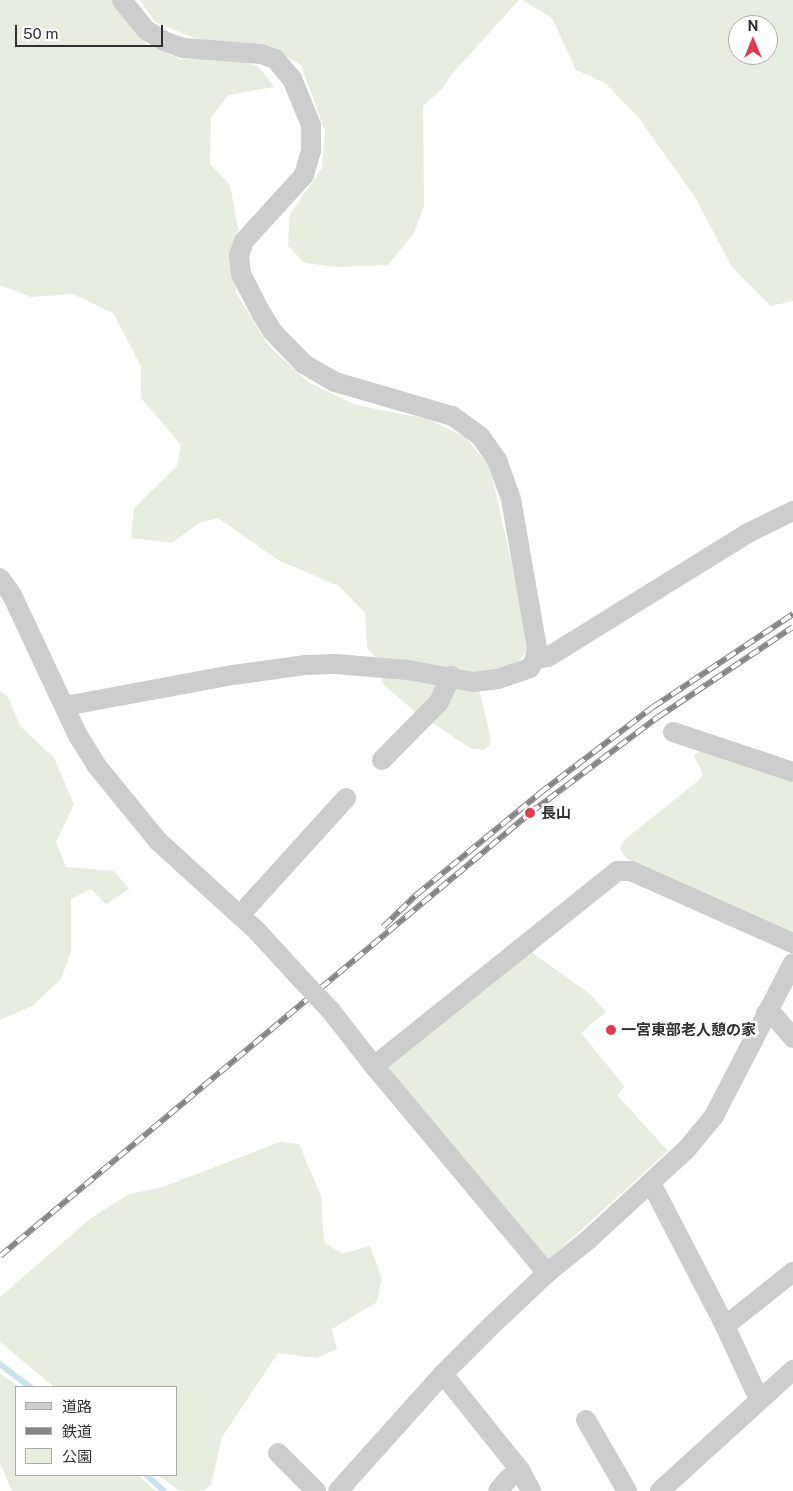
<!DOCTYPE html>
<meta charset="utf-8">
<style>
body{margin:0}
#map{position:relative;width:793px;height:1491px;overflow:hidden;background:#fff;font-family:"Public Sans","Noto Sans JP",sans-serif}
div>[style]{position:absolute}
.green>*{inset:0;background:#e7eddf}
.stream>*{height:5.5px;margin:-2.75px;padding:0 2.75px;transform-origin:2.75px;border-radius:2.75px;background:#cce2ec}
.minor>*{height:20px;margin:-10px;padding:0 10px;transform-origin:10px;border-radius:10px;background:#cdcdcd}
.rail>*{height:5.5px;margin-top:-2.75px;transform-origin:0;background:repeating-linear-gradient(90deg,#fff 0 11px,#858585 0 22px);box-sizing:border-box;border-block:1px solid #858585}
.minor-bridge>*{height:20px;margin:-10px;padding:0 10px;transform-origin:10px;border-radius:10px;background:#cdcdcd}
.dots>*{width:14px;height:14px;translate:-50% -50%;box-sizing:border-box;border:2px solid #fff;border-radius:50%}
span{translate:-50% -50%;white-space:nowrap;text-align:center;line-height:1.15;-webkit-text-stroke:5px #fff;paint-order:stroke}
.poi-label{font-size:15px;color:#303030;font-weight:700}
.left{translate:0 -50%;text-align:left}
.legend{position:absolute;left:15px;top:1386px;width:162px;height:90px;box-sizing:border-box;background:#fff;border:1px solid #acacac;margin:0;padding:6px 9px;list-style:none;font-size:15px;color:#303030}
.legend li{display:flex;align-items:center;gap:10px;height:25px}
.legend b{width:25px;border:1px solid #acacac}
.north{position:absolute;left:728px;top:15px;width:50px;height:50px;box-sizing:border-box;background:#fff;border:1px solid #acacac;border-radius:50%;rotate:0deg;font-size:14px;font-weight:700;line-height:20px;text-align:center;color:#303030}
.north::after{content:'';display:block;margin:auto;width:18px;height:22px;background:#e13952;clip-path:polygon(50% 0,100% 100%,50% 72%,0 100%)}
.scale{position:absolute;left:15px;top:25px;width:148px;height:22px;box-sizing:border-box;border:2px solid #303030;border-top:0;padding-left:6px;font-size:15px;line-height:18px;white-space:nowrap;color:#303030;-webkit-text-stroke:4px #fff;paint-order:stroke}
</style>
<div id="map">
<div class="green">
<i style="clip-path:polygon(0 0,115px 0,147px 44px,180px 59px,236px 59px,259px 67px,274px 87px,229px 95px,211px 117px,210px 164px,230px 185px,238px 228px,233px 256px,236px 293px,269px 346px,308px 382px,356px 405px,427px 419px,465px 437px,490px 467px,521px 605px,527px 652px,512px 668px,476px 677px,376px 657px,367px 648px,365px 613px,339px 586px,278px 560px,218px 518px,199px 523px,172px 543px,131px 538px,134px 508px,177px 466px,181px 445px,141px 398px,141px 366px,113px 313px,73px 294px,31px 297px,0 285px)"></i>
<i style="clip-path:polygon(140px 0,519px 0,452px 74px,442px 89px,423px 106px,424px 206px,414px 233px,388px 265px,336px 267px,305px 263px,288px 246px,290px 214px,322px 168px,325px 131px,301px 65px,269px 47px,199px 40px,155px 22px)"></i>
<i style="clip-path:polygon(evenodd,522px 0,793px 0,793px 301px,771px 306px,732px 267px,695px 197px,638px 117px,605px 83px,576px 70px,552px 18px,522px 0,738px 25px,768px 25px,768px 55px,738px 55px,738px 25px)"></i>
<i style="clip-path:polygon(383px 676px,479px 689px,491px 739px,490px 745px,483px 750px,470px 748px,413px 710px,384px 685px,382px 680px)"></i>
<i style="clip-path:polygon(0 691px,8px 697px,20px 726px,54px 758px,74px 804px,56px 842px,66px 867px,114px 871px,129px 889px,106px 904px,91px 889px,71px 899px,71px 952px,61px 979px,32px 1006px,0 1020px)"></i>
<i style="clip-path:polygon(700px 751px,793px 780px,793px 938px,779px 929px,627px 859px,620px 849px,624px 840px,698px 781px,703px 774px,694px 756px)"></i>
<i style="clip-path:polygon(530px 951px,591px 995px,606px 1012px,581px 1033px,625px 1087px,617px 1095px,668px 1151px,547px 1261px,388px 1069px,389px 1063px)"></i>
<i style="clip-path:polygon(280px 1142px,299px 1144px,321px 1196px,324px 1242px,342px 1254px,370px 1246px,382px 1279px,377px 1302px,332px 1329px,337px 1349px,316px 1358px,278px 1353px,222px 1437px,211px 1485px,202px 1491px,180px 1491px,158px 1475px,176px 1475px,176px 1387px,54px 1387px,0 1342px,0 1297px,91px 1218px,129px 1194px,163px 1187px)"></i>
<i style="clip-path:polygon(0 1373px,19px 1387px,16px 1387px,16px 1475px,138px 1475px,156px 1491px,12px 1491px,0 1463px)"></i>
</div>
<div class="stream">
<i style="left:0;top:1364px;width:39px;rotate:37deg"></i>
<i style="left:147px;top:1475px;width:23px;rotate:43deg"></i>
</div>
<div class="minor">
<i style="left:0;top:578px;width:21px;rotate:55deg"></i>
<i style="left:12px;top:595px;width:153px;rotate:64.9deg"></i>
<i style="left:77px;top:734px;width:36px;rotate:58deg"></i>
<i style="left:96px;top:765px;width:98px;rotate:50.8deg"></i>
<i style="left:158px;top:841px;width:134px;rotate:42.3deg"></i>
<i style="left:257px;top:931px;width:65px;rotate:47.5deg"></i>
<i style="left:535px;top:659px;width:13px;rotate:-9deg"></i>
<i style="left:548px;top:657px;width:233px;rotate:-31.8deg"></i>
<i style="left:746px;top:534px;width:52px;rotate:-26.1deg"></i>
<i style="left:65px;top:706px;width:171px;rotate:-10.5deg"></i>
<i style="left:233px;top:675px;width:74px;rotate:-7.8deg"></i>
<i style="left:306px;top:665px;width:30px;rotate:-2deg"></i>
<i style="left:336px;top:664px;width:72px;rotate:4.8deg"></i>
<i style="left:408px;top:670px;width:66px;rotate:10.5deg"></i>
<i style="left:473px;top:682px;width:25px;rotate:-7deg"></i>
<i style="left:498px;top:679px;width:34px;rotate:-19deg"></i>
<i style="left:530px;top:668px;width:10px;rotate:-61deg"></i>
<i style="left:535px;top:659px;width:11px;rotate:-80deg"></i>
<i style="left:537px;top:648px;width:151px;rotate:-99.9deg"></i>
<i style="left:511px;top:499px;width:41px;rotate:-109.7deg"></i>
<i style="left:497px;top:460px;width:29px;rotate:-125deg"></i>
<i style="left:480px;top:436px;width:34px;rotate:-144deg"></i>
<i style="left:452px;top:416px;width:122px;rotate:-163.8deg"></i>
<i style="left:335px;top:382px;width:36px;rotate:-150deg"></i>
<i style="left:304px;top:364px;width:45px;rotate:-134.1deg"></i>
<i style="left:273px;top:332px;width:22px;rotate:-122deg"></i>
<i style="left:261px;top:313px;width:44px;rotate:-117.1deg"></i>
<i style="left:241px;top:274px;width:19px;rotate:-96deg"></i>
<i style="left:239px;top:255px;width:15px;rotate:-70deg"></i>
<i style="left:244px;top:241px;width:89px;rotate:-47.7deg"></i>
<i style="left:304px;top:175px;width:26px;rotate:-74deg"></i>
<i style="left:311px;top:150px;width:25px;rotate:-90deg"></i>
<i style="left:311px;top:125px;width:50px;rotate:-112.4deg"></i>
<i style="left:292px;top:79px;width:26px;rotate:-130deg"></i>
<i style="left:275px;top:59px;width:15px;rotate:-160deg"></i>
<i style="left:261px;top:54px;width:78px;rotate:-175.6deg"></i>
<i style="left:183px;top:48px;width:20px;rotate:-160deg"></i>
<i style="left:164px;top:41px;width:21px;rotate:-149deg"></i>
<i style="left:146px;top:30px;width:38px;rotate:-129deg"></i>
<i style="left:673px;top:732px;width:126px;rotate:18.4deg"></i>
<i style="left:382px;top:760px;width:81px;rotate:-45.5deg"></i>
<i style="left:439px;top:702px;width:29px;rotate:-65deg"></i>
<i style="left:240px;top:915px;width:158px;rotate:-47.8deg"></i>
<i style="left:331px;top:1011px;width:70px;rotate:52deg"></i>
<i style="left:374px;top:1066px;width:312px;rotate:-38.7deg"></i>
<i style="left:617px;top:871px;width:14px"></i>
<i style="left:631px;top:871px;width:177px;rotate:24deg"></i>
<i style="left:766px;top:1013px;width:10px;rotate:24deg"></i>
<i style="left:775px;top:1017px;width:28px;rotate:49deg"></i>
<i style="left:374px;top:1066px;width:270px;rotate:50.1deg"></i>
<i style="left:651px;top:1183px;width:161px;rotate:62.6deg"></i>
<i style="left:725px;top:1326px;width:81px;rotate:65deg"></i>
<i style="left:725px;top:1326px;width:87px;rotate:-38.5deg"></i>
<i style="left:443px;top:1374px;width:123px;rotate:51.3deg"></i>
<i style="left:520px;top:1470px;width:24px;rotate:62deg"></i>
<i style="left:586px;top:1420px;width:82px;rotate:60deg"></i>
<i style="left:278px;top:1453px;width:54px;rotate:45deg"></i>
<i style="left:338px;top:1491px;width:157px;rotate:-48.1deg"></i>
<i style="left:443px;top:1374px;width:65px;rotate:-45deg"></i>
<i style="left:489px;top:1328px;width:80px;rotate:-43.5deg"></i>
<i style="left:547px;top:1273px;width:53px;rotate:-38.8deg"></i>
<i style="left:588px;top:1240px;width:133px;rotate:-42.6deg"></i>
<i style="left:686px;top:1150px;width:44px;rotate:-50.5deg"></i>
<i style="left:714px;top:1116px;width:172px;rotate:-62.7deg"></i>
<i style="left:498px;top:1491px;width:16px;rotate:-50deg"></i>
<i style="left:508px;top:1479px;width:15px;rotate:-37deg"></i>
<i style="left:660px;top:1491px;width:180px;rotate:-42.3deg"></i>
</div>
<div class="rail">
<i style="left:383px;top:927px;width:46px;rotate:-44.1deg"></i>
<i style="left:416px;top:895px;width:161px;rotate:-39.4deg"></i>
<i style="left:540px;top:793px;width:142px;rotate:-37.3deg"></i>
<i style="left:653px;top:707px;width:168px;rotate:-33.6deg"></i>
<i style="left:0;top:1256px;width:691px;rotate:-39.89deg"></i>
<i style="left:530px;top:813px;width:160px;rotate:-36.9deg"></i>
<i style="left:658px;top:717px;width:162px;rotate:-33.7deg"></i>
</div>
<div class="minor-bridge">
<i style="left:301px;top:979px;width:44px;rotate:46.8deg"></i>
</div>
<div class="dots">
<i style="left:530px;top:813px;background:#e13952"></i>
<i style="left:611px;top:1030px;background:#e13952"></i>
</div>
<div class="poi-label">
<span class="left" style="left:541px;top:813px">長山</span>
<span class="left" style="left:621px;top:1030px">一宮東部老人憩の家</span>
</div>
<ul class="legend">
<li><b style="height:6px;background:#cdcdcd"></b>道路</li>
<li><b style="height:6px;background:#858585"></b>鉄道</li>
<li><b style="height:14px;background:#e7eddf"></b>公園</li>
</ul>
<div class="north">N</div>
<div class="scale">50 m</div>
</div>
